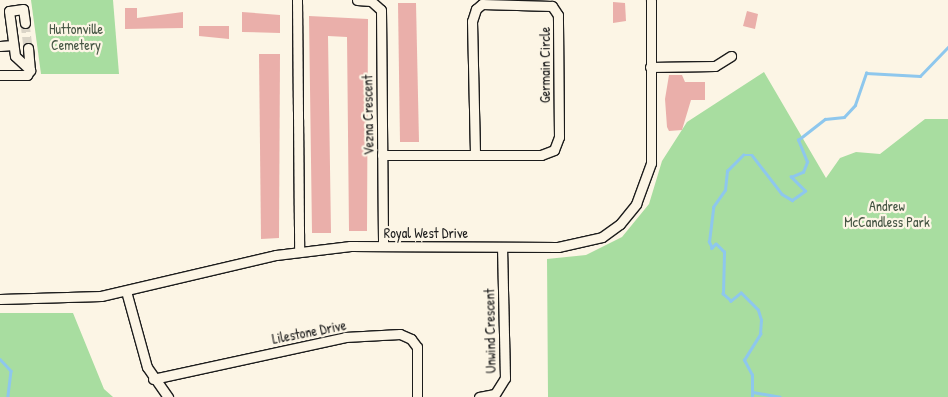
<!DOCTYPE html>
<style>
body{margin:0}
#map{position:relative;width:948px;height:397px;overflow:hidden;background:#fcf5e5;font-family:"Patrick Hand",sans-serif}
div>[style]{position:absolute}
.green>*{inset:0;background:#a8dda0}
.stream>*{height:2.5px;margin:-1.25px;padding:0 1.25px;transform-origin:1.25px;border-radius:1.25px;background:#8ec7ed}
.building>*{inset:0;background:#eaafaa}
.minor-tunnel>*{height:9px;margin-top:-4.5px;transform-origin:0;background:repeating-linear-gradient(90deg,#dad4c7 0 9px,transparent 0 13.5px)}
.roads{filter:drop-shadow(1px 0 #1c1c1c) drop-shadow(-1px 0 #1c1c1c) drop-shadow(0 1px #1c1c1c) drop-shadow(0 -1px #1c1c1c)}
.minor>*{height:9px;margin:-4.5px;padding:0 4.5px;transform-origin:4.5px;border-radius:4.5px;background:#fcf5e5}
span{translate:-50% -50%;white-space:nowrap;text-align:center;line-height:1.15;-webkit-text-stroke:4.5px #fcf5e5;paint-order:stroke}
.park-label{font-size:14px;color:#465644}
.street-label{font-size:14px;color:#1c1c1c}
</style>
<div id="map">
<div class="green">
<i style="clip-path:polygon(31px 0,113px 0,119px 74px,41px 74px)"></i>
<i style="clip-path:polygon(764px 72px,826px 178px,840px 158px,856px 152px,880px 154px,925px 119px,948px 119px,948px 397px,548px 397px,547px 259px,586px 255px,622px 237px,649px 204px,662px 161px,687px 122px)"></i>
<i style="clip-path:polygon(0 313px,73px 313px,104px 389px,113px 397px,0 397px)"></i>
</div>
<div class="stream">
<i style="left:0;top:359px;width:16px;rotate:47deg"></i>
<i style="left:11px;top:371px;width:26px;rotate:97deg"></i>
<i style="left:753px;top:392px;width:27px;rotate:10deg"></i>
<i style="left:752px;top:397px;width:22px;rotate:-90deg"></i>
<i style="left:752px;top:375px;width:17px;rotate:-118deg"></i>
<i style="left:744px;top:360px;width:31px;rotate:-58deg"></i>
<i style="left:760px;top:334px;width:14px;rotate:-86deg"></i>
<i style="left:761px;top:320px;width:10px;rotate:-107deg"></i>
<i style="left:758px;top:310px;width:24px;rotate:-135deg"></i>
<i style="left:741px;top:293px;width:13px;rotate:141deg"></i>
<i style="left:731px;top:301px;width:11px;rotate:-139deg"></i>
<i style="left:723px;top:294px;width:42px;rotate:-88.6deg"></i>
<i style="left:724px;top:252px;width:11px;rotate:-135deg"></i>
<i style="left:716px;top:244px;width:6px;rotate:135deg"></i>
<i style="left:712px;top:248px;width:7px;rotate:-117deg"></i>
<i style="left:709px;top:242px;width:35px;rotate:-83deg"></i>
<i style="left:713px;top:207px;width:21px;rotate:-55deg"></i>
<i style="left:725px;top:190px;width:19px;rotate:-84deg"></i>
<i style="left:727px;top:171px;width:23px;rotate:-45deg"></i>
<i style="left:743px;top:155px;width:9px"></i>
<i style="left:752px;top:155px;width:49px;rotate:52.4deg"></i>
<i style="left:782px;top:194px;width:12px;rotate:31deg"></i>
<i style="left:792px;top:200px;width:16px;rotate:-35deg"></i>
<i style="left:805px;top:191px;width:20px;rotate:-135deg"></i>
<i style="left:791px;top:177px;width:13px;rotate:-23deg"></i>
<i style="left:803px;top:172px;width:11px;rotate:-68deg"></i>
<i style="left:807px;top:162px;width:24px;rotate:-112deg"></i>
<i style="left:798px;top:140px;width:34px;rotate:-38deg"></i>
<i style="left:825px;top:119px;width:19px;rotate:-6deg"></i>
<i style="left:844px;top:117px;width:16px;rotate:-47deg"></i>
<i style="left:855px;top:105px;width:34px;rotate:-71deg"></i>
<i style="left:866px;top:73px;width:54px;rotate:3.2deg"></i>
<i style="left:920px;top:76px;width:40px;rotate:-46deg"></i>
</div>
<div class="building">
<i style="clip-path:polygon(613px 2px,625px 3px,626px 21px,613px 23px)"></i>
<i style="clip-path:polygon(398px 3px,416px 3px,419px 142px,400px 142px)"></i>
<i style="clip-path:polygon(125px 8px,137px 8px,137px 18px,183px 12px,183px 28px,125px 29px)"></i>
<i style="clip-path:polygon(747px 11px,758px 14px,755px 29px,743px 26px)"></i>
<i style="clip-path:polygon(242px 12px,280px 15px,280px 33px,242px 32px)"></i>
<i style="clip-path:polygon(309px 16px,368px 19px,367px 231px,349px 231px,347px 37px,328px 36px,331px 233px,312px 233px)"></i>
<i style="clip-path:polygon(199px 26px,229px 26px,229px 39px,199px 36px)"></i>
<i style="clip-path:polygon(259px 54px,280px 54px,279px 238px,261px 239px)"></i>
<i style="clip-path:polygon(669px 75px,682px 75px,685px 82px,705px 82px,705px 100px,691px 100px,682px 130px,669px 131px,667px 127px,665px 99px)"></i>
</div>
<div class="minor-tunnel">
<i style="left:25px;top:23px;width:25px;rotate:83deg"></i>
</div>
<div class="roads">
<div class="minor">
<i style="left:297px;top:0;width:252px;rotate:89.5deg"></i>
<i style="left:357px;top:0;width:14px;rotate:4deg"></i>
<i style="left:371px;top:1px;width:13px;rotate:42deg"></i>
<i style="left:381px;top:10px;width:236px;rotate:89.5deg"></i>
<i style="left:25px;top:23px;width:14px;rotate:-98deg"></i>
<i style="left:23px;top:9px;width:14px;rotate:172deg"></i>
<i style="left:9px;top:11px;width:45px;rotate:82.4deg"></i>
<i style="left:15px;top:56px;width:21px;rotate:43deg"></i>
<i style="left:0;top:46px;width:13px;rotate:-4deg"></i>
<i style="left:28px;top:48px;width:22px;rotate:85deg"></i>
<i style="left:650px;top:67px;width:65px;rotate:-0.9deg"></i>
<i style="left:715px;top:66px;width:19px;rotate:-32deg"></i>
<i style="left:0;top:75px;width:27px"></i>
<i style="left:27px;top:75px;width:6px;rotate:-59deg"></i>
<i style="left:382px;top:155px;width:159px"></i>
<i style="left:541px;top:155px;width:14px;rotate:-21deg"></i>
<i style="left:554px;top:150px;width:14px;rotate:-69deg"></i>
<i style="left:559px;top:137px;width:122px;rotate:-90.5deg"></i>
<i style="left:558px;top:15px;width:11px;rotate:-124deg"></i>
<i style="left:552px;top:6px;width:70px;rotate:-178.4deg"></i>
<i style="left:482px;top:4px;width:8px;rotate:140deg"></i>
<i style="left:476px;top:9px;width:13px;rotate:108deg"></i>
<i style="left:472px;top:21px;width:133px;rotate:88.7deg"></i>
<i style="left:126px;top:291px;width:79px;rotate:74.6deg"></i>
<i style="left:147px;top:367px;width:37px;rotate:55deg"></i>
<i style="left:0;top:299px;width:101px;rotate:-1.7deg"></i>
<i style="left:101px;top:296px;width:180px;rotate:-13.2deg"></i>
<i style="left:276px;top:255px;width:75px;rotate:-6.9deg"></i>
<i style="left:350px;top:246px;width:208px;rotate:0.3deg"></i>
<i style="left:558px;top:247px;width:45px;rotate:-12.8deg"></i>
<i style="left:602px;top:237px;width:22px;rotate:-36deg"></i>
<i style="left:620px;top:224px;width:26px;rotate:-51deg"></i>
<i style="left:636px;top:204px;width:44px;rotate:-69.9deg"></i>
<i style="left:651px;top:163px;width:163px;rotate:-90deg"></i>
<i style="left:153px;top:379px;width:197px;rotate:-12.3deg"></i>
<i style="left:345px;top:337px;width:55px;rotate:-3.1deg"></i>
<i style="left:400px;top:334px;width:12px;rotate:24deg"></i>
<i style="left:411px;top:339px;width:10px;rotate:53deg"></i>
<i style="left:417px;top:347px;width:50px;rotate:90deg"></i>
<i style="left:479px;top:397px;width:16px;rotate:-11deg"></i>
<i style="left:495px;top:394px;width:19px;rotate:-58deg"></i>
<i style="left:505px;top:378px;width:131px;rotate:-91.3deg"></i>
</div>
</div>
<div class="park-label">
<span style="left:76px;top:37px">Huttonville<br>Cemetery</span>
<span style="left:887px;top:214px">Andrew<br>McCandless Park</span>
</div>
<div class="street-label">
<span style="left:545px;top:65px;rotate:-90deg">Germain Circle</span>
<span style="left:368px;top:115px;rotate:-91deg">Vezna Crescent</span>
<span style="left:426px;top:233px">Royal West Drive</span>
<span style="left:490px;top:331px;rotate:-91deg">Unwind Crescent</span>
<span style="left:309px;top:332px;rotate:-11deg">Lilestone Drive</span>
</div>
</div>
